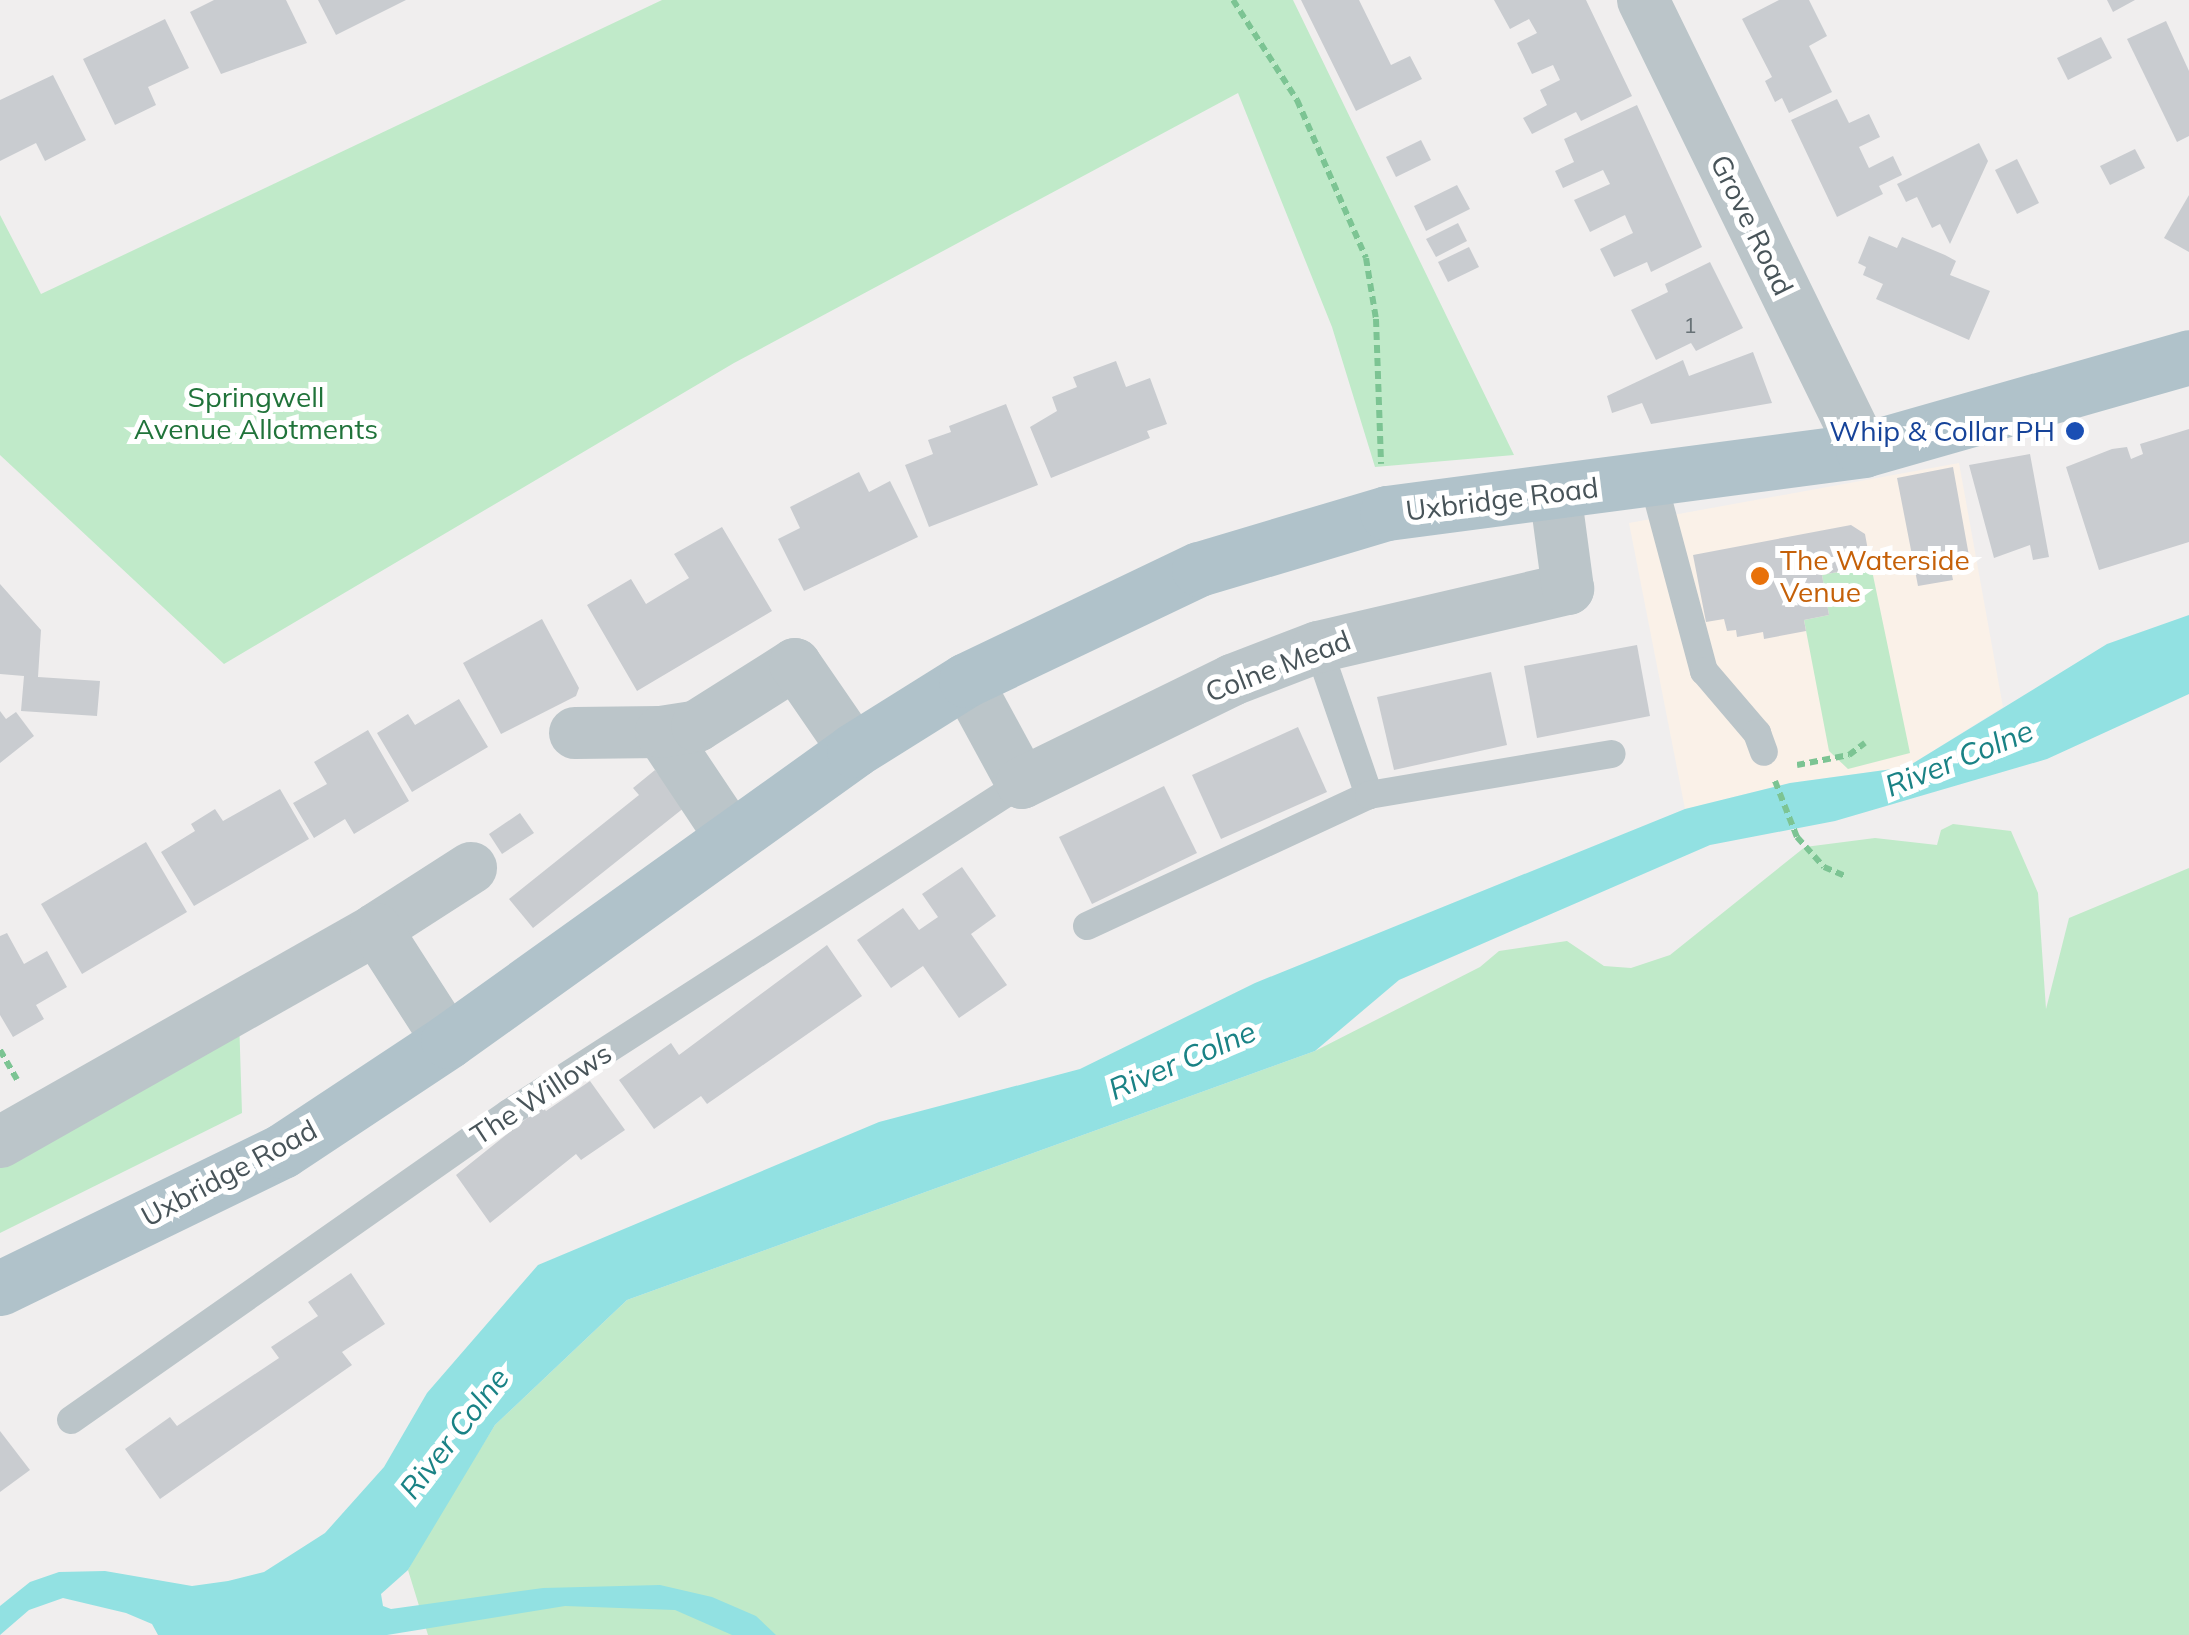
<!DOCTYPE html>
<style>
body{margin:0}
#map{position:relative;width:2189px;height:1635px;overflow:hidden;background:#f0eeee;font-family:Mulish,sans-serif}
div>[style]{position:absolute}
.commercial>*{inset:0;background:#faf1e8}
.green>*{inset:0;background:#c0eac9}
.water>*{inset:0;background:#92e1e2}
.building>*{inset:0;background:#c9ccd0}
.path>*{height:6px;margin-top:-3px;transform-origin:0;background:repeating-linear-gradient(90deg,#7cc493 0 8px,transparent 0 13px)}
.service>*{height:28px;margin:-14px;padding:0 14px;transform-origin:14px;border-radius:14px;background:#bbc5c9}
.minor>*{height:52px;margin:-26px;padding:0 26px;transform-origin:26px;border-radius:26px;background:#bbc5c9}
.primary>*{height:55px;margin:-27.5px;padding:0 27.5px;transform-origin:27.5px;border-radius:27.5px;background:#b0c2ca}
.dots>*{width:28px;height:28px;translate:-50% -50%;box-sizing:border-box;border:5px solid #fff;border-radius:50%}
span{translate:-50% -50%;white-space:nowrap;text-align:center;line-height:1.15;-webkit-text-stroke:10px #fff;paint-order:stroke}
.number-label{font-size:22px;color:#687277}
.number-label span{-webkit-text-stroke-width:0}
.street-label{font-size:28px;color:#485459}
.park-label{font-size:28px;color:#20733a}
.transit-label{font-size:28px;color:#164399}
.right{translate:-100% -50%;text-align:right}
.food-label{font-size:28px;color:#c56008}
.left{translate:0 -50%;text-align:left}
.water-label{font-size:30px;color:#1a8285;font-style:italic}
</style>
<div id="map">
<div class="commercial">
<i style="clip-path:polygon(1959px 463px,2003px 707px,1907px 767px,1790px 783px,1685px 809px,1629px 523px)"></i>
</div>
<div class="green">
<i style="clip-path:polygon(662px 0,1293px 0,1514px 455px,1375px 467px,1332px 327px,1238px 93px,734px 363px,224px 664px,0 455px,0 215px,41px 294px)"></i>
<i style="clip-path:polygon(1869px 556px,1910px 753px,1848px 769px,1829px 751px,1804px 620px,1829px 615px,1822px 575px,1859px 568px)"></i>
<i style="clip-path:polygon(1953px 824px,2011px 831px,2038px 893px,2046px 1009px,2069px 918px,2189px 868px,2189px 1635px,428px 1635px,408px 1570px,425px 1537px,495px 1425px,627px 1300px,1315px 1051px,1480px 967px,1499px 951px,1567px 941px,1604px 966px,1631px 968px,1670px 955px,1805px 847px,1875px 838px,1937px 845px,1941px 830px)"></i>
<i style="clip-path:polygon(239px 1018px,242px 1113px,0 1233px,0 1159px)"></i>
</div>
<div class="water">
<i style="clip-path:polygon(2189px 615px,2189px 694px,2047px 759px,1835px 821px,1710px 845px,1399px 980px,1315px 1051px,627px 1300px,495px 1425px,408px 1570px,381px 1594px,383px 1606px,391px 1609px,543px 1588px,660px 1585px,712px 1597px,756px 1616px,776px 1635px,732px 1635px,675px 1610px,565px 1606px,387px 1635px,158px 1635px,152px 1624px,126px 1613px,63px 1598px,29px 1610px,0 1635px,0 1606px,30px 1582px,59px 1572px,105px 1571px,192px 1586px,228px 1581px,264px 1572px,325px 1533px,384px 1467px,427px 1393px,538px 1265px,879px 1122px,1080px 1069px,1255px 983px,1685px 809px,1790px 783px,1907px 767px,2107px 644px)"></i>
</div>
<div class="building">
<i style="clip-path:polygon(214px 0,286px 0,307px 43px,221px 74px,190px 12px)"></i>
<i style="clip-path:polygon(318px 0,406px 0,336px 35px)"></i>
<i style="clip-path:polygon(1301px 0,1359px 0,1391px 65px,1410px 56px,1422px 79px,1356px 111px)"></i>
<i style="clip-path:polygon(1494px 0,1586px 0,1632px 96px,1581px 121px,1576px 112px,1532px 134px,1523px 118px,1547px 105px,1540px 90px,1560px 80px,1553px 65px,1532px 74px,1517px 43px,1537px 33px,1529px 19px,1510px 29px)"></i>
<i style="clip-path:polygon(1779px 0,1809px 0,1827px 36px,1809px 46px,1832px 92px,1789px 113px,1782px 98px,1775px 102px,1765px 81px,1772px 77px,1742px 19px)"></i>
<i style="clip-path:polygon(2107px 0,2135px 0,2113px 12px)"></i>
<i style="clip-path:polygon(165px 19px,189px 68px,148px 87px,156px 105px,115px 125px,83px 59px)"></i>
<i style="clip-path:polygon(2166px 21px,2189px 71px,2189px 136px,2177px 142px,2127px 39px)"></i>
<i style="clip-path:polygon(2101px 37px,2112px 58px,2068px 80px,2057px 58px)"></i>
<i style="clip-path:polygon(53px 75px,86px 140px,45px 161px,36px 143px,0 161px,0 100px)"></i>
<i style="clip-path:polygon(1837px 99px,1849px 123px,1869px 114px,1880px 137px,1859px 147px,1869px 168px,1893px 156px,1902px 175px,1879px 186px,1883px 194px,1837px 217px,1791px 120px)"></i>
<i style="clip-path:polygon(1637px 105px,1702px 247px,1651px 272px,1647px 262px,1614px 277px,1600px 249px,1633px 233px,1625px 215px,1590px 232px,1574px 200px,1610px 184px,1603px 170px,1563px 188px,1555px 171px,1574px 162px,1564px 139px)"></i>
<i style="clip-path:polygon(1421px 140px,1431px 160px,1396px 177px,1386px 157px)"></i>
<i style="clip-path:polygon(1979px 143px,1988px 161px,1950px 244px,1940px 224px,1932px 228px,1917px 197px,1906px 202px,1897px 184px)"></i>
<i style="clip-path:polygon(2135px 149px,2145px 168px,2110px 185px,2100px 166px)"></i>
<i style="clip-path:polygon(2017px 159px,2039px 203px,2017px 214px,1995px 170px)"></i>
<i style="clip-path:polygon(1457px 185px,1470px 209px,1426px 231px,1414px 206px)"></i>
<i style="clip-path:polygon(2189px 195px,2189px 252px,2164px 238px)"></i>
<i style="clip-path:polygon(1458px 223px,1467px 241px,1436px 257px,1426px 239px)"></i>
<i style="clip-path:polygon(1869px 236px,1897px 248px,1902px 237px,1945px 255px,1956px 261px,1950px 275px,1990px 291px,1969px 340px,1876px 299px,1883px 284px,1863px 275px,1866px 267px,1858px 263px)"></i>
<i style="clip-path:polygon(1469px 247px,1479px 267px,1448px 282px,1438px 262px)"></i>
<i style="clip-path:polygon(1710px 262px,1743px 328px,1696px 351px,1691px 343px,1656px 360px,1631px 310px,1668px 292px,1665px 284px)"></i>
<i style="clip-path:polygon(1753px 352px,1772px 403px,1651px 424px,1642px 403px,1612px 413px,1607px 396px,1683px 360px,1689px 376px)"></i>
<i style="clip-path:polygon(1116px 361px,1126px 387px,1150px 378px,1167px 424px,1147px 431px,1150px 438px,1051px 478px,1030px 427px,1057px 411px,1052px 397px,1077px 387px,1073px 377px)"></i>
<i style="clip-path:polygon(1006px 404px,1038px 485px,929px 527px,905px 465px,933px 454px,928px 440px,951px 432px,949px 426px)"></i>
<i style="clip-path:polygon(2189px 429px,2189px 542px,2099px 570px,2066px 467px,2112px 449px,2127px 447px,2131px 459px,2143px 454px,2140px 444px)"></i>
<i style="clip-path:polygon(2030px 454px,2049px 557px,2033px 560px,2030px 545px,1994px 558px,1969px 465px)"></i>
<i style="clip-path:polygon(1953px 467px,1971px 567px,1951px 570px,1953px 580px,1918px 586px,1897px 478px)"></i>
<i style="clip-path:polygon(859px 472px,869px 492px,890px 481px,918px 537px,804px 591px,778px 539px,800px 528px,790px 507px)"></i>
<i style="clip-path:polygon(1851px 525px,1865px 534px,1869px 556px,1859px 568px,1822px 575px,1829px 615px,1804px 620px,1806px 631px,1764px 639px,1763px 632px,1737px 637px,1736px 630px,1727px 631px,1724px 619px,1706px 622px,1693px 555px)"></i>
<i style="clip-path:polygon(722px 527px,772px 611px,637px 691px,587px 605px,631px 579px,646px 604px,689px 578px,674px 554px)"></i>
<i style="clip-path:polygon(0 584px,41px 630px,38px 677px,100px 681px,97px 716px,21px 711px,24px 676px,0 674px)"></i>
<i style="clip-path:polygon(542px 619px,579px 688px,576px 696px,501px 734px,463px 663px)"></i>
<i style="clip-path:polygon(1637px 645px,1650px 716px,1537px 738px,1524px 666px)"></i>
<i style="clip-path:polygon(1491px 672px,1507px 745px,1394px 770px,1377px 697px)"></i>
<i style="clip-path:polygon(459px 699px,488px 747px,412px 792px,377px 733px,408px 714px,415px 725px)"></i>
<i style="clip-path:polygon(0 711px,6px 719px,16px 712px,34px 736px,0 763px)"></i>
<i style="clip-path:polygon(1298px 727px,1327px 792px,1221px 839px,1192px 775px)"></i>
<i style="clip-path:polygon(368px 730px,409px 801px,354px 834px,345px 819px,314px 838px,293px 803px,327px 784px,314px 762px)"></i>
<i style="clip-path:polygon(655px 770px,685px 807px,533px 928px,509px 899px,639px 795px,633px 788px)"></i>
<i style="clip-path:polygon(1164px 786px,1197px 853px,1092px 904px,1059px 837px)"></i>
<i style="clip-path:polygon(280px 789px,309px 839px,194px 906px,161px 852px,195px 831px,191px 824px,215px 809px,223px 821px)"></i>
<i style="clip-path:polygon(520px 813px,534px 833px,502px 854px,489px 834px)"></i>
<i style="clip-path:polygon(146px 842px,187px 912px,82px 974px,41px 904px)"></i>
<i style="clip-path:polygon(962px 867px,996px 916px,971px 934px,1007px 985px,959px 1018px,923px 966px,891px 988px,857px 940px,903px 908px,919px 930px,938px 917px,922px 894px)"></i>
<i style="clip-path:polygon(7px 933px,24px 964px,47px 951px,67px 987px,36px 1005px,44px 1019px,13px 1037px,0 1015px,0 936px)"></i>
<i style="clip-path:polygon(827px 945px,862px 996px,707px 1104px,701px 1096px,654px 1129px,619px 1080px,671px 1043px,679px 1055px)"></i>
<i style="clip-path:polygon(590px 1081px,625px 1130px,581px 1160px,576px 1154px,490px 1223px,456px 1175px,542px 1106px,546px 1111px)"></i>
<i style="clip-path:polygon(351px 1273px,385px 1324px,342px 1352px,352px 1365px,160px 1499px,125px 1449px,170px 1417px,177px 1426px,279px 1358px,271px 1347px,318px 1316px,308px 1302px)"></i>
<i style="clip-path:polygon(0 1431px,30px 1470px,0 1492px)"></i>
</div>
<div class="path">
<i style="left:1233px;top:0;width:119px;rotate:57.4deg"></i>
<i style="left:1297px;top:100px;width:172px;rotate:66.4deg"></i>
<i style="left:1366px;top:258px;width:62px;rotate:80.7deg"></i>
<i style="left:1376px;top:319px;width:145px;rotate:88deg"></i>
<i style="left:1797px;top:765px;width:53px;rotate:-10.9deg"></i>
<i style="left:1849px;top:755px;width:20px;rotate:-37deg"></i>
<i style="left:1775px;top:781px;width:60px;rotate:68.6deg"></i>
<i style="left:1797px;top:837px;width:40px;rotate:48deg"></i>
<i style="left:1824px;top:867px;width:23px;rotate:23deg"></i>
<i style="left:0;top:1050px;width:34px;rotate:60deg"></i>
</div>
<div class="service">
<i style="left:1653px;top:481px;width:197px;rotate:75deg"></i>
<i style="left:1704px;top:671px;width:82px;rotate:49.5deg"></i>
<i style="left:1757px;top:733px;width:20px;rotate:70deg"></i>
<i style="left:1318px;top:647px;width:157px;rotate:71deg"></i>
<i style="left:1087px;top:926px;width:311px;rotate:-24.9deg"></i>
<i style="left:1369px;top:795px;width:246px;rotate:-9.6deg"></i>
<i style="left:71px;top:1420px;width:535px;rotate:-35.03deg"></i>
<i style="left:509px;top:1113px;width:610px;rotate:-32.75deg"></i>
</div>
<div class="minor">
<i style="left:1643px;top:0;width:501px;rotate:63.95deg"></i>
<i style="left:966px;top:680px;width:117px;rotate:61.5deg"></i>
<i style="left:1022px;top:783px;width:234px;rotate:-26.1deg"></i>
<i style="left:1232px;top:680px;width:92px;rotate:-21deg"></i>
<i style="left:1318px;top:647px;width:257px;rotate:-13.1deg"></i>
<i style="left:1568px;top:589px;width:98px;rotate:-97.6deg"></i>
<i style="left:575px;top:733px;width:86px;rotate:-0.7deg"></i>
<i style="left:731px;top:837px;width:126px;rotate:-123.7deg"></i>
<i style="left:661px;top:732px;width:36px;rotate:-9deg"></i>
<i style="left:697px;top:726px;width:116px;rotate:-32.3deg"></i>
<i style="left:795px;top:664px;width:104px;rotate:55.5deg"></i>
<i style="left:376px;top:929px;width:113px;rotate:-32.7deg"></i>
<i style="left:0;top:1142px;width:432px;rotate:-29.5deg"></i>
<i style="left:376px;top:929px;width:133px;rotate:57.3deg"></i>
</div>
<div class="primary">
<i style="left:0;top:1288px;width:314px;rotate:-25.9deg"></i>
<i style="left:282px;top:1151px;width:199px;rotate:-33.5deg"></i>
<i style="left:448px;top:1041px;width:500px;rotate:-35.6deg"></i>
<i style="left:854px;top:750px;width:132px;rotate:-32deg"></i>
<i style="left:966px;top:680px;width:258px;rotate:-25.5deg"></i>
<i style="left:1199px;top:569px;width:196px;rotate:-16.6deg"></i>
<i style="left:1387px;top:513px;width:480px;rotate:-7.5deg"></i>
<i style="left:1863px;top:450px;width:339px;rotate:-15.9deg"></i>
</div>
<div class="dots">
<i style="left:2075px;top:431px;background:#1a4fb4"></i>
<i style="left:1760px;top:576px;background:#e8710a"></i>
</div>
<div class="number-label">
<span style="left:1690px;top:326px">1</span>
</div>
<div class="street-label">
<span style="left:1752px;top:225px;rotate:64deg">Grove Road</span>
<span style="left:1502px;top:499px;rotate:-7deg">Uxbridge Road</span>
<span style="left:1278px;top:666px;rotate:-21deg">Colne Mead</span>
<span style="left:541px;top:1094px;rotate:-33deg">The Willows</span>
<span style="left:229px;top:1173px;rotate:-28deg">Uxbridge Road</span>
</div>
<div class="park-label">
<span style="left:256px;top:413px">Springwell<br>Avenue Allotments</span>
</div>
<div class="transit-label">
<span class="right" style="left:2055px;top:431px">Whip &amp; Collar PH</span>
</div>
<div class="food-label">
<span class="left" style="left:1780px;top:576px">The Waterside<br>Venue</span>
</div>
<div class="water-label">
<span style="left:1959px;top:758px;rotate:-22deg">River Colne</span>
<span style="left:1182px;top:1060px;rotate:-23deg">River Colne</span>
<span style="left:454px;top:1433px;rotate:-52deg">River Colne</span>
</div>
</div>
